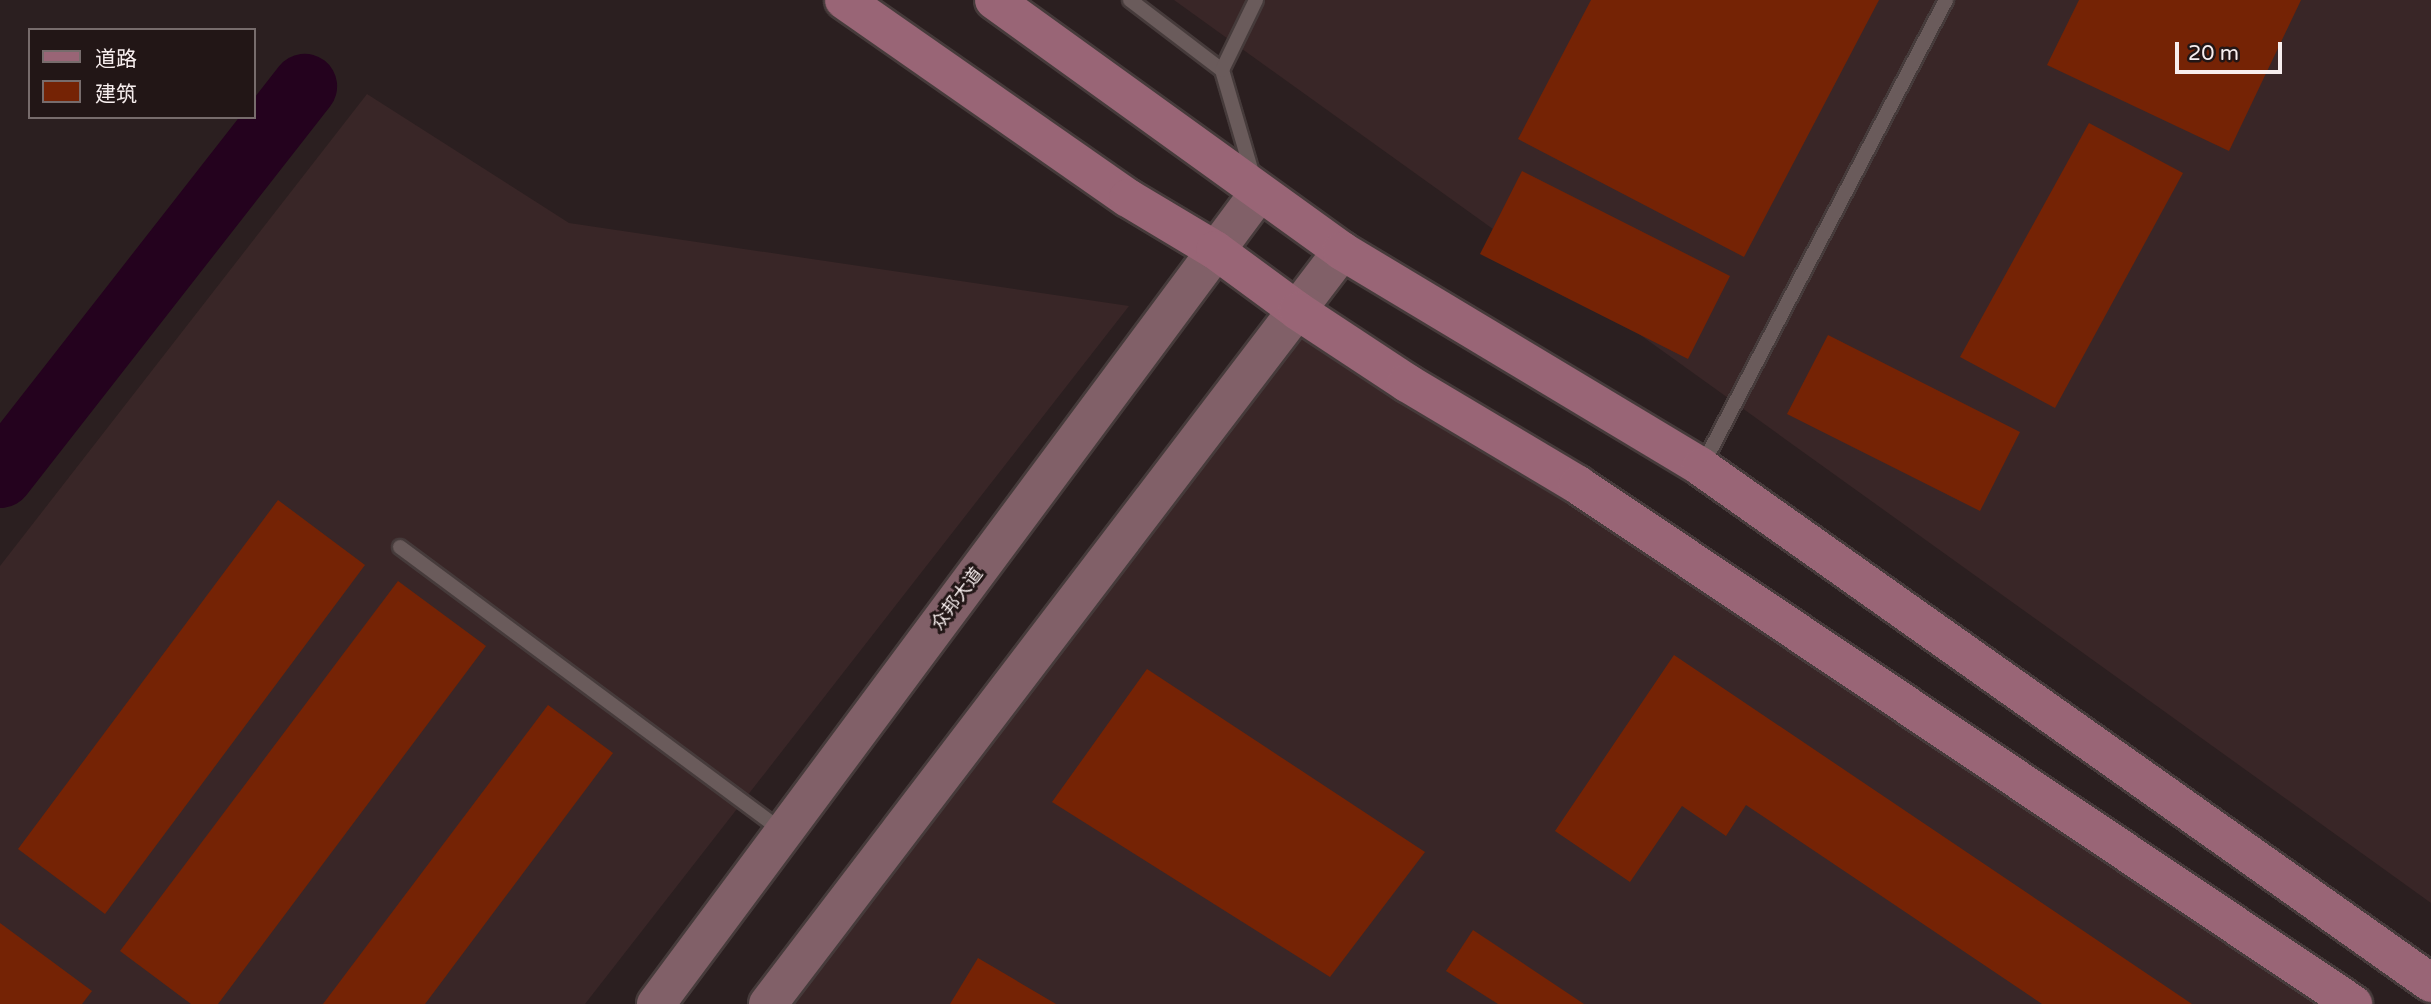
<!DOCTYPE html>
<meta charset="utf-8">
<style>
body{margin:0}
#map{position:relative;width:2431px;height:1004px;overflow:hidden;background:#2b1f20;font-family:"Varela Round","Noto Sans SC",sans-serif}
div>[style]{position:absolute}
.built>*{inset:0;background:#392627}
.river>*{height:65px;margin:-32.5px;padding:0 32.5px;transform-origin:32.5px;border-radius:32.5px;background:#24021e}
.building>*{inset:0;background:#752305}
.roads{filter:drop-shadow(2px 0 #463b3b) drop-shadow(-2px 0 #463b3b) drop-shadow(0 2px #463b3b) drop-shadow(0 -2px #463b3b)}
.lane>*{height:14px;margin:-7px;padding:0 7px;transform-origin:7px;border-radius:7px;background:#6a5b5b}
.secondary>*{height:38px;margin:-19px;padding:0 19px;transform-origin:19px;border-radius:19px;background:#816068}
.primary>*{height:38px;margin:-19px;padding:0 19px;transform-origin:19px;border-radius:19px;background:#996576}
span{translate:-50% -50%;white-space:nowrap;text-align:center;line-height:1.15;-webkit-text-stroke:6px #221616;paint-order:stroke}
.street-label{font-size:18px;color:#f7eeee}
.legend{position:absolute;left:28px;top:28px;width:228px;height:91px;box-sizing:border-box;background:#221616;border:2px solid #776c6c;margin:0;padding:9px 12px;list-style:none;font-size:21px;color:#f7eeee}
.legend li{display:flex;align-items:center;gap:14px;height:35px}
.legend b{width:35px;border:2px solid #776c6c}
.scale{position:absolute;left:2175px;top:42px;width:107px;height:32px;box-sizing:border-box;border:4px solid #f7eeee;border-top:0;padding-left:9px;font-size:21px;line-height:24px;white-space:nowrap;color:#f7eeee;-webkit-text-stroke:5px #221616;paint-order:stroke}
</style>
<div id="map">
<div class="built">
<i style="clip-path:polygon(1174px 0,2431px 0,2431px 903px)"></i>
<i style="clip-path:polygon(367px 94px,569px 223px,1129px 306px,585px 1004px,0 1004px,0 566px)"></i>
<i style="clip-path:polygon(1298px 311px,2339px 1004px,777px 1004px)"></i>
</div>
<div class="river">
<i style="left:0;top:475px;width:494px;rotate:-52deg"></i>
</div>
<div class="building">
<i style="clip-path:polygon(1591px 0,1879px 0,1744px 257px,1518px 139px)"></i>
<i style="clip-path:polygon(2079px 0,2301px 0,2229px 151px,2047px 65px)"></i>
<i style="clip-path:polygon(2089px 123px,2183px 173px,2055px 408px,1960px 357px)"></i>
<i style="clip-path:polygon(1522px 171px,1730px 276px,1688px 359px,1480px 254px)"></i>
<i style="clip-path:polygon(1828px 335px,2020px 432px,1980px 511px,1787px 414px)"></i>
<i style="clip-path:polygon(278px 500px,365px 565px,105px 914px,18px 849px)"></i>
<i style="clip-path:polygon(398px 581px,486px 646px,218px 1004px,191px 1004px,120px 951px)"></i>
<i style="clip-path:polygon(1674px 655px,2192px 1004px,2042px 1004px,1746px 805px,1726px 836px,1682px 806px,1630px 882px,1555px 831px)"></i>
<i style="clip-path:polygon(1147px 669px,1425px 852px,1330px 977px,1052px 802px)"></i>
<i style="clip-path:polygon(548px 705px,613px 753px,425px 1004px,323px 1004px)"></i>
<i style="clip-path:polygon(0 923px,92px 991px,82px 1004px,0 1004px)"></i>
<i style="clip-path:polygon(1473px 930px,1584px 1004px,1498px 1004px,1446px 971px)"></i>
<i style="clip-path:polygon(978px 958px,1056px 1004px,950px 1004px)"></i>
</div>
<div class="roads">
<div class="lane">
<i style="left:1130px;top:0;width:116px;rotate:37.3deg"></i>
<i style="left:1253px;top:176px;width:110px;rotate:-106.3deg"></i>
<i style="left:1222px;top:70px;width:78px;rotate:-64.1deg"></i>
<i style="left:1702px;top:466px;width:526px;rotate:-62.36deg"></i>
<i style="left:400px;top:547px;width:477px;rotate:36.6deg"></i>
</div>
<div class="secondary">
<i style="left:656px;top:1004px;width:1009px;rotate:-53.38deg"></i>
<i style="left:768px;top:1004px;width:947px;rotate:-52.68deg"></i>
</div>
<div class="primary">
<i style="left:844px;top:0;width:346px;rotate:34.9deg"></i>
<i style="left:1128px;top:198px;width:101px;rotate:30.9deg"></i>
<i style="left:1215px;top:250px;width:103px;rotate:36.3deg"></i>
<i style="left:1298px;top:311px;width:131px;rotate:33.4deg"></i>
<i style="left:1407px;top:383px;width:199px;rotate:30.8deg"></i>
<i style="left:1578px;top:485px;width:933px;rotate:33.81deg"></i>
<i style="left:994px;top:0;width:429px;rotate:35.8deg"></i>
<i style="left:1342px;top:251px;width:419px;rotate:31deg"></i>
<i style="left:1701px;top:467px;width:894px;rotate:35.25deg"></i>
</div>
</div>
<div class="street-label">
<span style="left:957px;top:599px;rotate:-53deg">众邦大道</span>
</div>
<ul class="legend">
<li><b style="height:9px;background:#996576"></b>道路</li>
<li><b style="height:19px;background:#752305"></b>建筑</li>
</ul>
<div class="scale">20 m</div>
</div>
